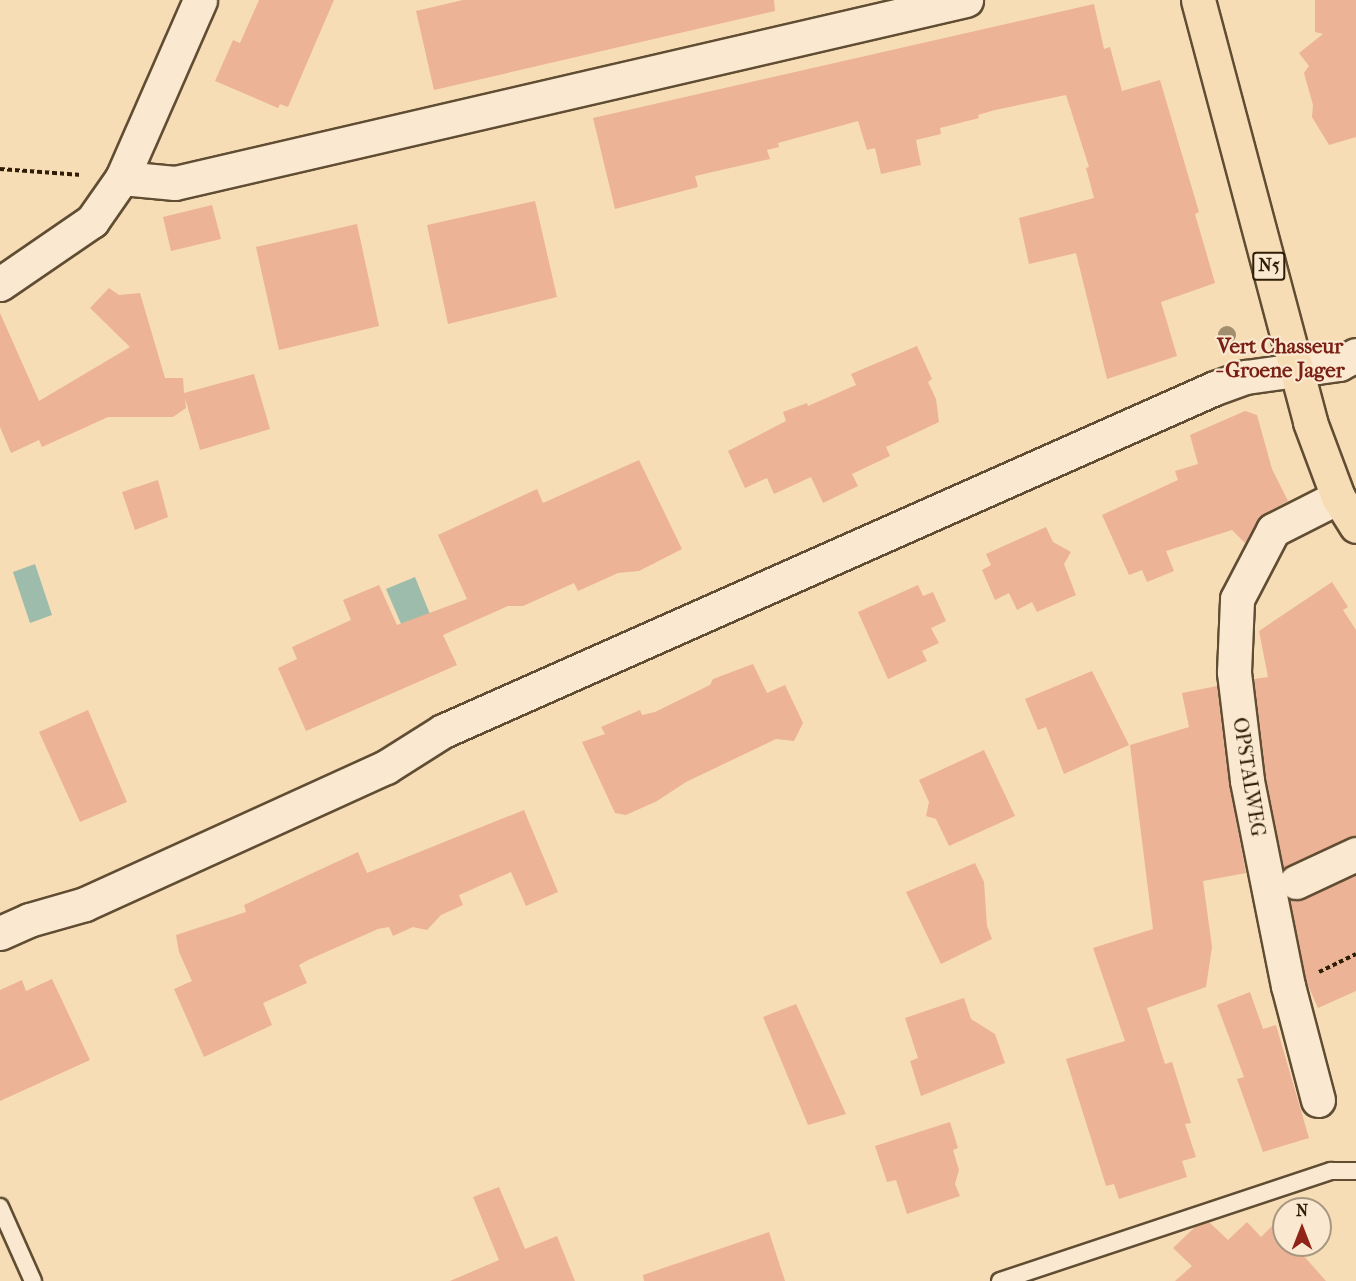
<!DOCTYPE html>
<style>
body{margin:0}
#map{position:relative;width:1356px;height:1281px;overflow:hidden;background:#f7ddb6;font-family:"IM FELL French Canon",serif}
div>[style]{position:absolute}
.water>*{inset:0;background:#9ebcab}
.building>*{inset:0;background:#ecb396}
.path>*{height:4px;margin-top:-2px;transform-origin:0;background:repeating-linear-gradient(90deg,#2e1d07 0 4.5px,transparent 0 7.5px)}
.roads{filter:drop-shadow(2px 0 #604d33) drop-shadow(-2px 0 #604d33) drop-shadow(0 2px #604d33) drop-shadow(0 -2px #604d33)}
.service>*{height:16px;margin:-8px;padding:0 8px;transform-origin:8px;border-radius:8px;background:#fae9d0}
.minor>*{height:33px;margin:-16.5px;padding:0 16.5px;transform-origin:16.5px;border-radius:16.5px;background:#fae9d0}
.primary>*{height:33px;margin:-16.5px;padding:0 16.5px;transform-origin:16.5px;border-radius:16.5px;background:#f7ddb6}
.trees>*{width:18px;height:18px;margin:-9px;border-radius:50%;background:#a08e6c}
span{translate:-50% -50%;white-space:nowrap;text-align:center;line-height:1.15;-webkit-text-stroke:4.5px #fae9d0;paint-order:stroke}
.shield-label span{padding:2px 4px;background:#fae9d0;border:2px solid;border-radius:4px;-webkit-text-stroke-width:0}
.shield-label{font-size:18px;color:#2e1d07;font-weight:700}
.street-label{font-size:20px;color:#2e1d07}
.neighbourhood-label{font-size:21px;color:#7a1f14;font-weight:700}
.north{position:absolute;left:1272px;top:1197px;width:60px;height:60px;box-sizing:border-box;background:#fae9d0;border:2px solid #a89780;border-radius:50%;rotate:0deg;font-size:16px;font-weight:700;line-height:24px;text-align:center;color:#2e1d07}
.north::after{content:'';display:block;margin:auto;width:21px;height:27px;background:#8f2418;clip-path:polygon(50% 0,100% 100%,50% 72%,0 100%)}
</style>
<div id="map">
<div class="water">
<i style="clip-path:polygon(35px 564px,52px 615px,30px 623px,13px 572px)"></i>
<i style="clip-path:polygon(415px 577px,436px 629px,408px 640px,386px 589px)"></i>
</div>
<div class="building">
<i style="clip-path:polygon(259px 0,334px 0,288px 107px,280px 104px,278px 108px,215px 81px,233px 40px,240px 43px)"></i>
<i style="clip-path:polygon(463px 0,774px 0,775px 11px,434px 90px,416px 11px)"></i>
<i style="clip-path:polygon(1315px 0,1356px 0,1356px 137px,1329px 145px,1312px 117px,1313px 105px,1304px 73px,1309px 66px,1299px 53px,1323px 34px,1315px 32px)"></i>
<i style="clip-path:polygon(1094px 4px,1104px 49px,1110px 47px,1122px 91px,1160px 80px,1199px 212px,1195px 214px,1215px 283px,1161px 302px,1177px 356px,1107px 379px,1076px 253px,1029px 264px,1019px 218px,1094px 198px,1086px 168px,1089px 167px,1066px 95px,995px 110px,978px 115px,979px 118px,940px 128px,941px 134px,916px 140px,921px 165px,881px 174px,875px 148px,867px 150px,858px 121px,778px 143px,779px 147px,767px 150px,770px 159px,695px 176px,698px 187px,615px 209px,593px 118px)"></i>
<i style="clip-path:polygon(535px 201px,557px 297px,448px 324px,427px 225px)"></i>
<i style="clip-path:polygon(212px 205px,221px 239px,171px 251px,163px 217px)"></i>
<i style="clip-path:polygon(357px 224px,379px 326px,279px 350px,256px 247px)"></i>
<i style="clip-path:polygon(109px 288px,119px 295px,140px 293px,165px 378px,183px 378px,184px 393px,254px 374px,270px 429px,200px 450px,185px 398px,186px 408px,173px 417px,108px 417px,42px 447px,39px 440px,11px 453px,0 427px,0 313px,39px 401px,130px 347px,90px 308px)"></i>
<i style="clip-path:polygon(917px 346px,932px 379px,928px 382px,936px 399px,939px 422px,886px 447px,890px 456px,852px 474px,858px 486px,823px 503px,811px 477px,774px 494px,767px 478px,745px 488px,728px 451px,786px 421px,783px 412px,807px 403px,808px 406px,856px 385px,851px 374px)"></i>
<i style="clip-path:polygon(1245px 411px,1257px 415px,1272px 469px,1288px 501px,1264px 514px,1245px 543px,1232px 530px,1166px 551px,1174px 571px,1147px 582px,1142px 570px,1129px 575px,1102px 515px,1178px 480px,1175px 471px,1198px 464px,1190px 435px)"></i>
<i style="clip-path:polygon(639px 460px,682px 549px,639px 571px,618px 573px,578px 591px,574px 583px,523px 606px,508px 606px,443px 635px,457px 665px,306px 731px,278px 668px,297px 659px,292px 647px,351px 620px,343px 600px,379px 585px,397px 625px,467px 599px,438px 535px,537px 489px,543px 503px)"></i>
<i style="clip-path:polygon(158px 480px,168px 517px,135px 530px,122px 492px)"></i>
<i style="clip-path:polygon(1046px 527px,1053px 542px,1071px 552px,1064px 564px,1076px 595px,1037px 612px,1032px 602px,1017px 610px,1009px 593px,995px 600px,982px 570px,991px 565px,986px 554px)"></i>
<i style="clip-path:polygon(1332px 582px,1348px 607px,1343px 610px,1356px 630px,1356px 836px,1284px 869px,1266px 777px,1254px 679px,1268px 677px,1259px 631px)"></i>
<i style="clip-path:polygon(918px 585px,923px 596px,933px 592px,946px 621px,931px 628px,939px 643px,922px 651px,927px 661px,888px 679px,858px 612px)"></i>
<i style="clip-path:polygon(753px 664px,767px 693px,785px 685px,803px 723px,794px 741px,776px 739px,686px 782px,657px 801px,626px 815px,615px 813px,582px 742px,605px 734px,601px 727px,640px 710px,642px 715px,655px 712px,710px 685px,713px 679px)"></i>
<i style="clip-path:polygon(1092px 671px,1129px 745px,1064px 774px,1046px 727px,1038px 730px,1025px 699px)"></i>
<i style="clip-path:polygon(1217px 686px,1229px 784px,1246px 873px,1203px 881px,1212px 947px,1206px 987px,1147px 1008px,1165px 1064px,1172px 1062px,1191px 1123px,1185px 1124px,1196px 1157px,1182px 1161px,1187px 1177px,1119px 1199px,1114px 1184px,1106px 1186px,1066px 1059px,1125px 1041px,1093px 948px,1153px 929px,1130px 745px,1189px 727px,1182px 693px)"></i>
<i style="clip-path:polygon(88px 710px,127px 802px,80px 822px,39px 732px)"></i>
<i style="clip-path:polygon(984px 750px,1015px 816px,949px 846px,936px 819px,926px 816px,929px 802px,919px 780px)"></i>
<i style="clip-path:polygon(524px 810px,558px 892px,526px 906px,511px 872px,459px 895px,463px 905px,441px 915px,427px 930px,413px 927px,393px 936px,389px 927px,378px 929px,308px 960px,299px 965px,307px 983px,263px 1003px,272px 1025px,204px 1057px,174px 989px,192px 981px,179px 952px,176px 935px,246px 912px,244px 905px,358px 852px,367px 873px)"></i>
<i style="clip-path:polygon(975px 863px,984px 882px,987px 926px,992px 939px,941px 964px,906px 892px)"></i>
<i style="clip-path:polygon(1356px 875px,1356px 991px,1318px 1008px,1306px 981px,1290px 899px,1304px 899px)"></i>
<i style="clip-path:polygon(52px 979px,90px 1060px,0 1101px,0 990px,22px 980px,26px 991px)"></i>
<i style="clip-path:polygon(1250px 992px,1263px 1029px,1276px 1025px,1309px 1138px,1263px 1152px,1237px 1079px,1244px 1077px,1217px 1005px)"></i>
<i style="clip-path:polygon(964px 998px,971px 1019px,995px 1034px,1005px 1063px,921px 1096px,910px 1061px,918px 1058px,905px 1018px)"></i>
<i style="clip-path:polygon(796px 1004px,846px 1114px,808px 1125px,763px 1017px)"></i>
<i style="clip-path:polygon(950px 1122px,958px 1148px,953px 1150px,959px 1170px,955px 1184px,960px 1196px,907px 1214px,896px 1180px,887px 1182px,875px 1146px)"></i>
<i style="clip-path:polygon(499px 1187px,525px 1249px,557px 1236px,575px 1281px,450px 1281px,499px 1260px,473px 1197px)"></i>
<i style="clip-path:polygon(1209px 1222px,1228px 1240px,1247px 1222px,1261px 1237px,1275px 1223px,1284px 1233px,1284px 1245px,1294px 1245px,1326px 1281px,1175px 1281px,1192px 1266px,1173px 1248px,1195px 1227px)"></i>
<i style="clip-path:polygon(769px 1232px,785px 1281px,644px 1281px,643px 1275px)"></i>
</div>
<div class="path">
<i style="left:0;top:169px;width:82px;rotate:4.2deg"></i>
<i style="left:1319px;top:972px;width:41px;rotate:-25.9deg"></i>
</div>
<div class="roads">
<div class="service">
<i style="left:0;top:1207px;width:81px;rotate:66deg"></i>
<i style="left:1000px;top:1281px;width:349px;rotate:-18.4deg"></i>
<i style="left:1331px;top:1171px;width:25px"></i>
</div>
<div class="minor">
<i style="left:122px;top:178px;width:53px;rotate:5.4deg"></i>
<i style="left:175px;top:183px;width:812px;rotate:-13.03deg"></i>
<i style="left:0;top:284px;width:112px;rotate:-34.4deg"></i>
<i style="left:92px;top:221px;width:52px;rotate:-55.1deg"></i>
<i style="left:122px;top:178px;width:194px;rotate:-66.3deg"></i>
<i style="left:1296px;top:882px;width:66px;rotate:-25deg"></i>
<i style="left:0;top:933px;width:32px;rotate:-24deg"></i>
<i style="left:29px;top:920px;width:58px;rotate:-15.9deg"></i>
<i style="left:85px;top:904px;width:331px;rotate:-24.5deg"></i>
<i style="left:386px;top:767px;width:67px;rotate:-32.3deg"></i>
<i style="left:443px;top:731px;width:845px;rotate:-23.96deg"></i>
<i style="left:1215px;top:388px;width:33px;rotate:-20deg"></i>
<i style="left:1246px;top:377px;width:94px;rotate:-8deg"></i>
<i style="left:1339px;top:364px;width:19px;rotate:-28deg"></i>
<i style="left:1318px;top:1100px;width:118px;rotate:-104.7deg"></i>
<i style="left:1288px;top:986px;width:210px;rotate:-101.3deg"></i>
<i style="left:1247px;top:780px;width:109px;rotate:-96.9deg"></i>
<i style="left:1234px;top:672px;width:73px;rotate:-87.6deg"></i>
<i style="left:1237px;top:599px;width:78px;rotate:-62.4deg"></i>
<i style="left:1273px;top:530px;width:73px;rotate:-26.9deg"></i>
</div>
<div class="primary">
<i style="left:1198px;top:0;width:437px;rotate:75.1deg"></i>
<i style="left:1310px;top:422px;width:80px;rotate:69.5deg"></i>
<i style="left:1338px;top:497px;width:34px;rotate:58deg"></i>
</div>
</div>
<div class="trees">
<i style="left:1227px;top:335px"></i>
</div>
<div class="shield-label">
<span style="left:1269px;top:266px">N5</span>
</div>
<div class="street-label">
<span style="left:1249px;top:777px;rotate:81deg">OPSTALWEG</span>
</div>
<div class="neighbourhood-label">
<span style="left:1280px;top:358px">Vert Chasseur<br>- Groene Jager</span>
</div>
<div class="north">N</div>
</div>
